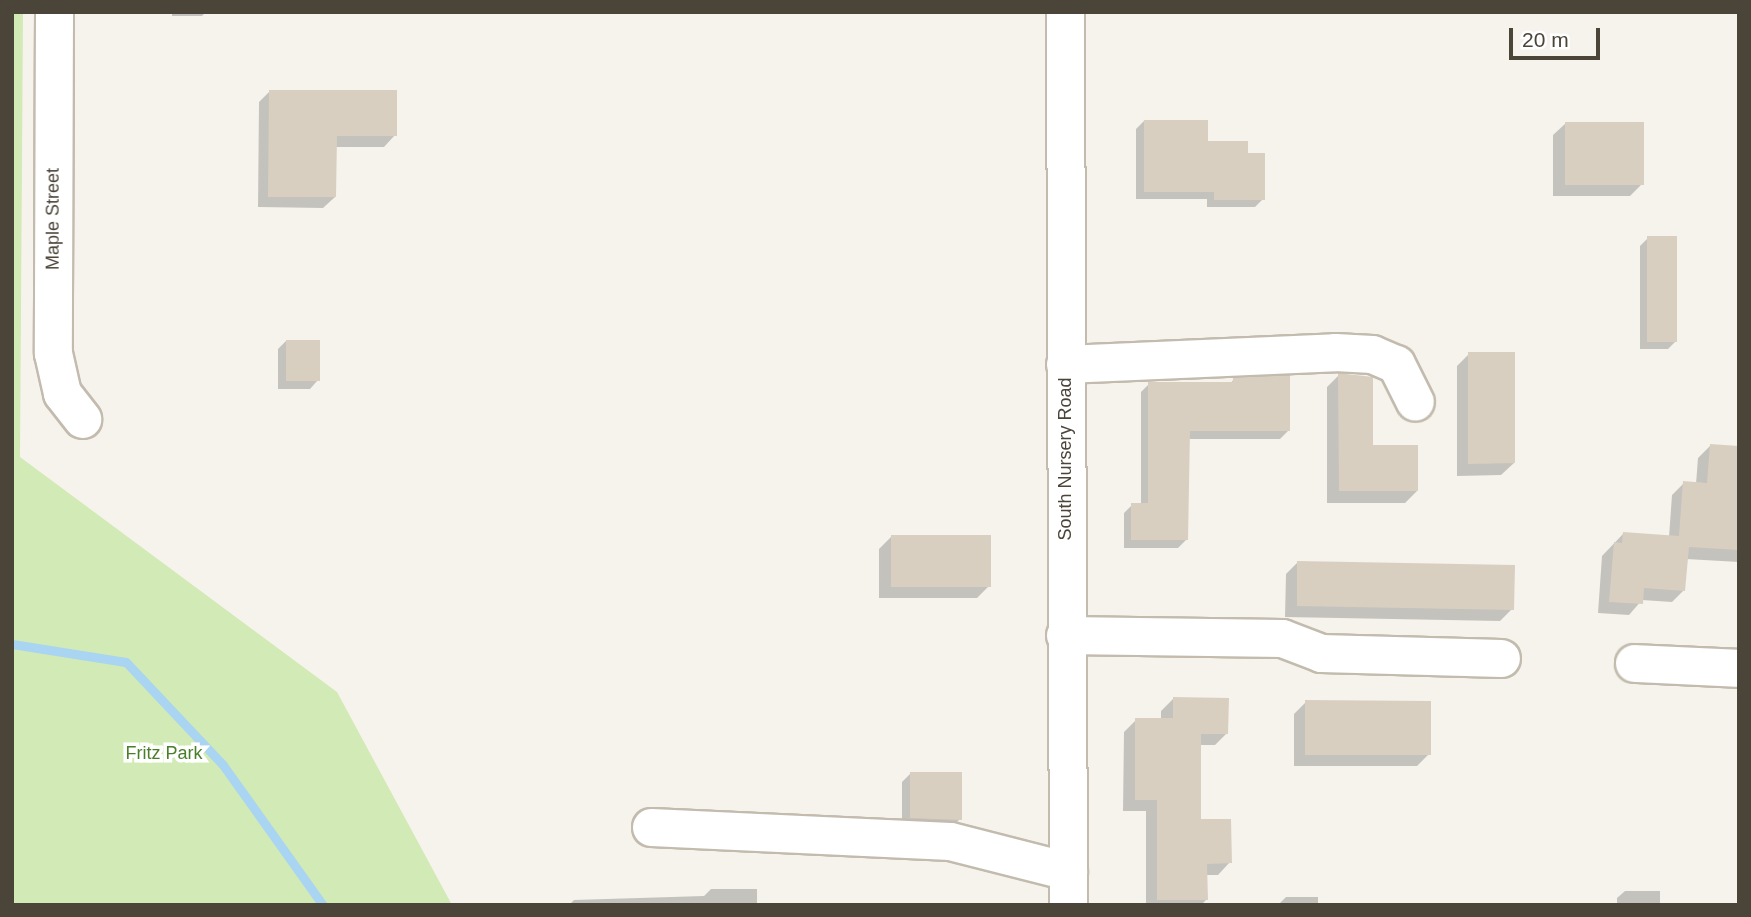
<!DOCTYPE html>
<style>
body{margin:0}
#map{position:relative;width:1751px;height:917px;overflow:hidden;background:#f6f3ec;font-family:Helvetica,sans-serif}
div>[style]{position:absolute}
.green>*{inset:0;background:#d2eab5}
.shadow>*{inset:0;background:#0003}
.stream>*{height:9px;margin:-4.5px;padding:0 4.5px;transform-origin:4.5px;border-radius:4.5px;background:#a9d4f2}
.building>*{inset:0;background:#d8cfc1}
.roads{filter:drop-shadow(2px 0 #c2bbae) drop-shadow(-2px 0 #c2bbae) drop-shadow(0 2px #c2bbae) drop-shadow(0 -2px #c2bbae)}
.minor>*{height:37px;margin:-18.5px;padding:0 18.5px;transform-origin:18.5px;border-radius:18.5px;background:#fff}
span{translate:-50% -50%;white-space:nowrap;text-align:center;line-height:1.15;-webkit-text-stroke:7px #fff;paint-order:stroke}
.street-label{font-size:18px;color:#4b4439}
.park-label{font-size:18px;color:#4a7f2a}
.frame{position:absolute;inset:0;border:14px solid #4b4439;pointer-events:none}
.scale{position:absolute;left:1509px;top:28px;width:91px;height:32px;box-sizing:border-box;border:4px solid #4b4439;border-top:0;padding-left:9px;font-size:21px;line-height:24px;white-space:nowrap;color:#4b4439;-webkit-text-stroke:5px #fff;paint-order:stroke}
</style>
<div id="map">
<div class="green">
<i style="clip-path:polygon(12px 12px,23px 12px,20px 457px,337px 692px,452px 905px,12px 905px)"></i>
</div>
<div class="shadow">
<i style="clip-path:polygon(172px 12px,206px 12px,202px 16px,172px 16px)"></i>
<i style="clip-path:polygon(270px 91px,395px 135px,384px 147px,335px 147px,335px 197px,323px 208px,258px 207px,259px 102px)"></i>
<i style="clip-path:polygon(1144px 121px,1207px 142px,1263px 199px,1255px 207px,1207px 207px,1207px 199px,1136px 199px,1136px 129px)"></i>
<i style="clip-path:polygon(1566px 123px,1642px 184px,1630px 196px,1553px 196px,1553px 135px)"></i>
<i style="clip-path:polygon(1648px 238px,1676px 341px,1668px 349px,1640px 349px,1640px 246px)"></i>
<i style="clip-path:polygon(286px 341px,318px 380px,310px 389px,278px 389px,278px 349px)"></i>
<i style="clip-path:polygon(1469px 354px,1514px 463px,1501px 475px,1457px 476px,1457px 366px)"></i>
<i style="clip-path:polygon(1339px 375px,1371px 447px,1417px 491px,1405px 503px,1327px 503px,1327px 387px)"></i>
<i style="clip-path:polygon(1234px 379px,1288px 431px,1280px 439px,1188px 439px,1186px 540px,1178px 548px,1124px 548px,1124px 513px,1132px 505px,1141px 505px,1141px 392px,1149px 384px,1230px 384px)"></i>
<i style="clip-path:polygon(1710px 446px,1739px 448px,1739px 562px,1686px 559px,1684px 590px,1672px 602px,1642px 600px,1629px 615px,1598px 613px,1602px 556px,1623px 534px,1669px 537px,1672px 495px,1684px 483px,1696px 484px,1698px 458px)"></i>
<i style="clip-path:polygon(891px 537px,989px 586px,977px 598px,879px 598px,879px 549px)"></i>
<i style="clip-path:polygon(1298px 562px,1512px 609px,1500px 621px,1285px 617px,1286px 574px)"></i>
<i style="clip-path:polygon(1173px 699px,1227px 733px,1215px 745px,1199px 745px,1199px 821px,1230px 862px,1218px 875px,1206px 875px,1206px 900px,1201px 905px,1146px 905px,1146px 811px,1123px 811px,1124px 732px,1136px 720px,1161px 720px,1161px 711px)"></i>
<i style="clip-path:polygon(1306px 702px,1429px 754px,1417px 766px,1294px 766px,1294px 714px)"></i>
<i style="clip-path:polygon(910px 774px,960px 819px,952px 827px,902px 826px,902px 782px)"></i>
<i style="clip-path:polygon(711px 889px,757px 889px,757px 905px,569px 905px,574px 900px,704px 896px)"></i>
<i style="clip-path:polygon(1625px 891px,1660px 891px,1660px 905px,1617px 905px,1617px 898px)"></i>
<i style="clip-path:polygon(1286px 897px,1318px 897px,1318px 905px,1278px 905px)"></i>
</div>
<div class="stream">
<i style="left:12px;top:644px;width:115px;rotate:9deg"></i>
<i style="left:126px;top:662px;width:141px;rotate:46.7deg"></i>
<i style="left:223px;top:765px;width:172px;rotate:54.5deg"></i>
</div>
<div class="building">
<i style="clip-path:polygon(269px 90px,397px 90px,397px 136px,337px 136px,336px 197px,268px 197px)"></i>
<i style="clip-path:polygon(1144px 120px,1208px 120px,1208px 141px,1248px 141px,1248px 153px,1265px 153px,1265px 200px,1214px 200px,1214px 192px,1144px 192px)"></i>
<i style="clip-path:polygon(1565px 122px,1644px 122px,1644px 185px,1565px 185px)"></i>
<i style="clip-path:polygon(1647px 236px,1677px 236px,1677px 342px,1647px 342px)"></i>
<i style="clip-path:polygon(286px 340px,320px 340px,320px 381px,286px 381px)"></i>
<i style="clip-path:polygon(1468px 352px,1515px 352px,1515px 463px,1468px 464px)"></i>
<i style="clip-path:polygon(1338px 373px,1373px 377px,1373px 445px,1418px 445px,1418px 491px,1339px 491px)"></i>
<i style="clip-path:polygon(1290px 375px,1290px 431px,1190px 431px,1188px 540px,1131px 540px,1131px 503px,1148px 503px,1148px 382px,1233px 382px,1233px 378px)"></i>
<i style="clip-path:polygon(1710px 444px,1739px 446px,1739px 550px,1689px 547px,1685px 591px,1644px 588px,1643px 604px,1609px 602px,1614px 542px,1622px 543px,1623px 532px,1679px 536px,1683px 481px,1707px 483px)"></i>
<i style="clip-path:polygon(891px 535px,991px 535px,991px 587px,891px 587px)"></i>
<i style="clip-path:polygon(1297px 561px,1515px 565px,1514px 610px,1297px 606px)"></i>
<i style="clip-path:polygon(1173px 697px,1229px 698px,1228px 734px,1201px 734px,1201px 819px,1231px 819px,1232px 863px,1207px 864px,1208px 900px,1157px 900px,1157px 800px,1135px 800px,1135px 718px,1173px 718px)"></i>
<i style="clip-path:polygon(1305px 700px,1431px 701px,1431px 755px,1305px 755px)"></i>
<i style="clip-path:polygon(910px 772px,962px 772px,962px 820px,910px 818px)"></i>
</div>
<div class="roads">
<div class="minor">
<i style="left:54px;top:12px;width:341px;rotate:90.2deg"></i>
<i style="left:53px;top:353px;width:41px;rotate:77.3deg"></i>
<i style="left:62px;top:393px;width:33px;rotate:52deg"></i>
<i style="left:1065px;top:12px;width:893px;rotate:89.81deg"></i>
<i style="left:1065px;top:364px;width:270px;rotate:-2.5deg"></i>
<i style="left:1335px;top:352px;width:37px;rotate:3deg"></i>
<i style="left:1372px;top:354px;width:26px;rotate:23deg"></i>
<i style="left:1396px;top:364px;width:42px;rotate:63.4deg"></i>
<i style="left:1065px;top:635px;width:217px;rotate:0.8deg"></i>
<i style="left:1282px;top:638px;width:42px;rotate:21deg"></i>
<i style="left:1321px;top:653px;width:180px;rotate:1.6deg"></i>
<i style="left:1634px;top:663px;width:105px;rotate:2.7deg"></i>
<i style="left:651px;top:827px;width:299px;rotate:2.7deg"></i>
<i style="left:950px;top:841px;width:122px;rotate:14.3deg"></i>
</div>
</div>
<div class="street-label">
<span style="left:53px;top:219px;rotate:-90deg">Maple Street</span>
<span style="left:1065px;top:459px;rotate:-90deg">South Nursery Road</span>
</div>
<div class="park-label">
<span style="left:164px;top:753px">Fritz Park</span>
</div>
<div class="frame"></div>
<div class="scale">20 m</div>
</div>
